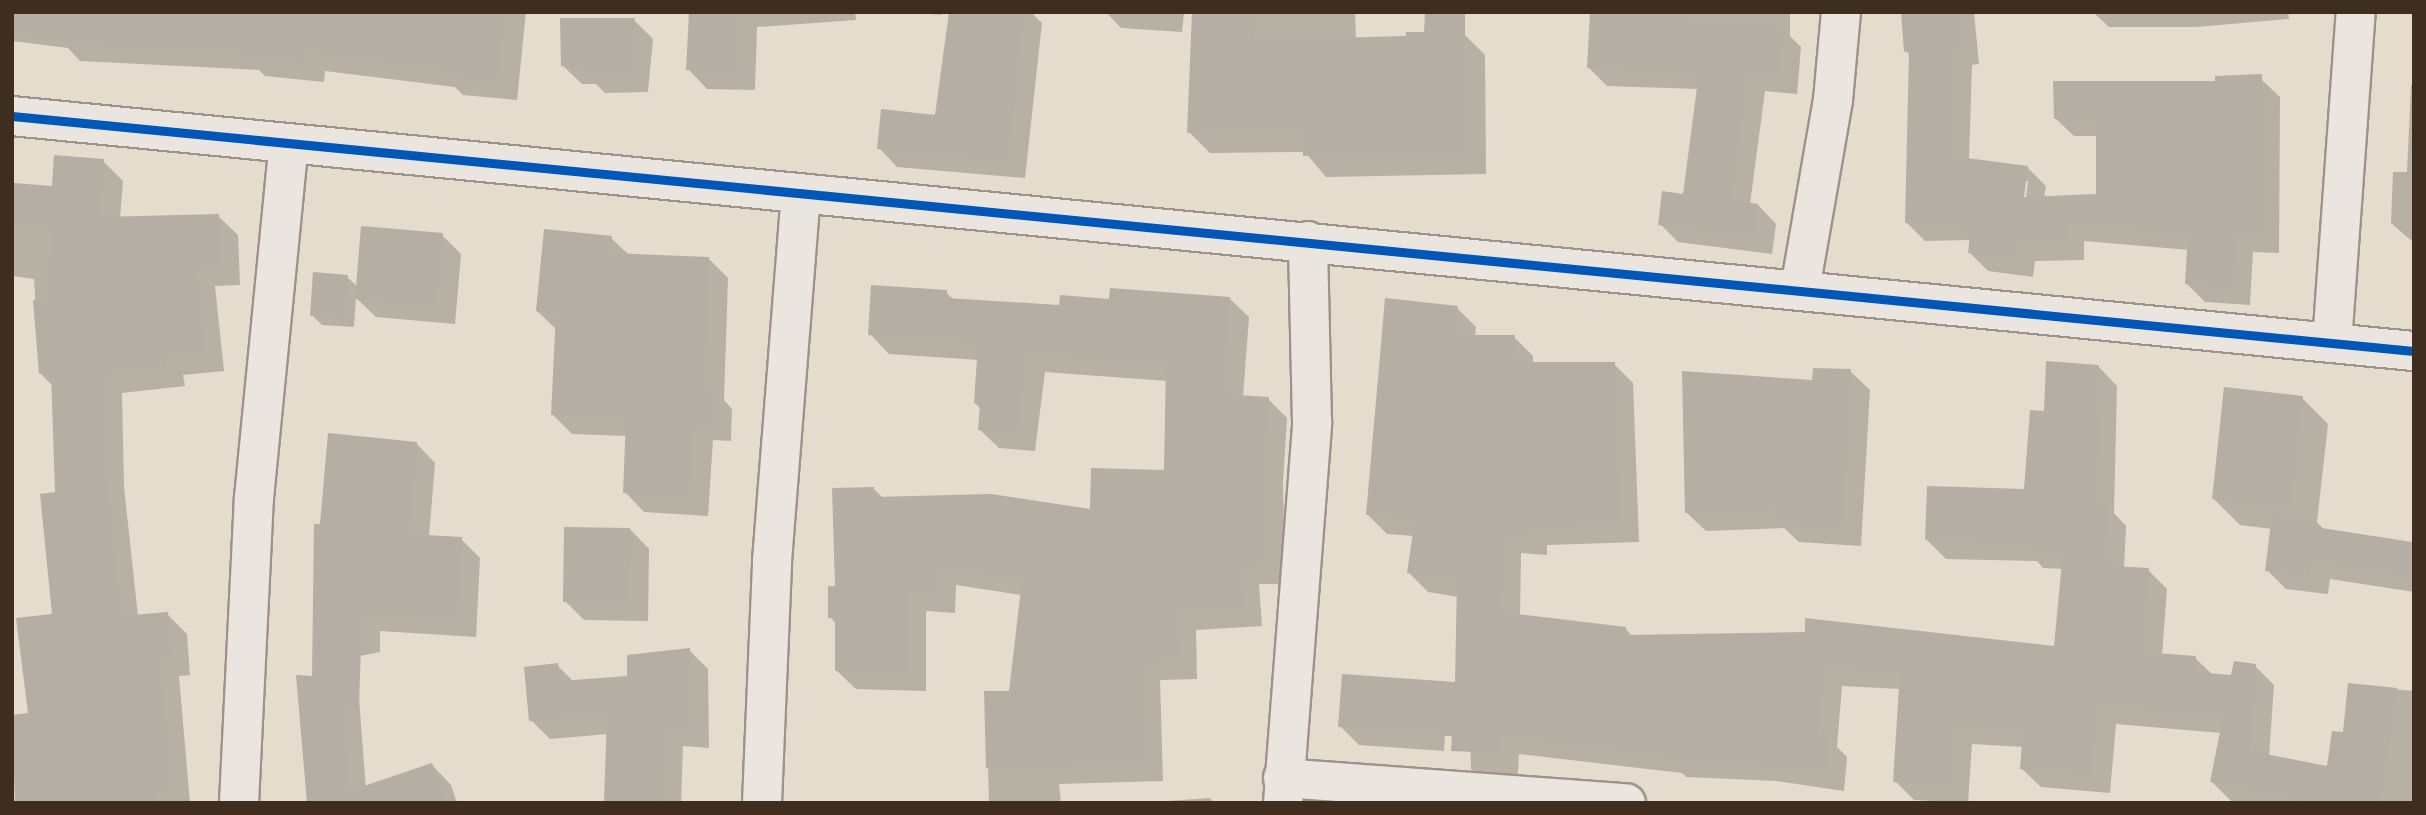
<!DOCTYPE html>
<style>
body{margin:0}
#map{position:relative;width:2426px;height:815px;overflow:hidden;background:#e5dcce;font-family:"Libre Caslon Text",serif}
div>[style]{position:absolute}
.shadow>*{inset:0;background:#0003}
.building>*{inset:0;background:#b5aea4}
.roads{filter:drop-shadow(2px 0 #9c948b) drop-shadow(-2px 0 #9c948b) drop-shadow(0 2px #9c948b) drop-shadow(0 -2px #9c948b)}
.minor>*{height:38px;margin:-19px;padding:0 19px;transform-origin:19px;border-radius:19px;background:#eae6df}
.cycleway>*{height:9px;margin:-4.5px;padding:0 4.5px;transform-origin:4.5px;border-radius:4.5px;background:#0057b8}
span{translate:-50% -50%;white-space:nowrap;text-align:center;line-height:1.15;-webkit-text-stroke:7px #f4ead9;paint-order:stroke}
.frame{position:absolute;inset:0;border:14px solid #3f2d20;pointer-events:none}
</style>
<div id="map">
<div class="shadow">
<i style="clip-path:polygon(12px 12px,526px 12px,517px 100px,463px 95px,455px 87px,325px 71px,324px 82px,265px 76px,259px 70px,80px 61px,68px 48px,12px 41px)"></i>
<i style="clip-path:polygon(691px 12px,855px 12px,856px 20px,757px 27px,755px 90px,707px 89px,688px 69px)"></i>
<i style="clip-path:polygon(909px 12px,941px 12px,941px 15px)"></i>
<i style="clip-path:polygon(951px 12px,1031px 12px,1042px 23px,1025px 178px,897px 167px,879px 148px,936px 117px)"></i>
<i style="clip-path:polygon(1106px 12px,1184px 12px,1182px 32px,1121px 28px)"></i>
<i style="clip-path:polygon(1194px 12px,1355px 12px,1356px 39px,1464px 34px,1485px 55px,1486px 174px,1326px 177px,1305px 152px,1210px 153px,1189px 132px)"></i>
<i style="clip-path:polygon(1617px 12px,1790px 12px,1790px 36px,1801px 47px,1797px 94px,1765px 91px,1750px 204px,1758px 205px,1776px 224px,1772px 254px,1678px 242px,1660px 224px,1684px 196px,1698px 89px,1607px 86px,1589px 68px)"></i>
<i style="clip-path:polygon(evenodd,1902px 12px,1974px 12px,1979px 64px,1972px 65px,1969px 160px,2028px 168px,2046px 186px,2044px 198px,2098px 196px,2097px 136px,2074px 136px,2055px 118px,2134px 85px,2261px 79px,2280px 97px,2279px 253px,2253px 252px,2250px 305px,2205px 302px,2187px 284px,2189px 250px,2084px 241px,2084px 260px,2035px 261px,2033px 277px,1988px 271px,1970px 253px,1970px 240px,1925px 241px,1907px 223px,1911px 56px,1906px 51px,1902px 12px,2025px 181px,2028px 181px,2025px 206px,2021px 205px,2025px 181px)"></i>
<i style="clip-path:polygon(2093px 12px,2288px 12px,2289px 19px,2197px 27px,2109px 27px)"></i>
<i style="clip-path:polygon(634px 20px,653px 39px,648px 92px,605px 93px,596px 84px,582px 84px,562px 65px)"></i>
<i style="clip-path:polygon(2411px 85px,2414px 85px,2414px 243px,2391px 223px,2393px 172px,2407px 172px)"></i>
<i style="clip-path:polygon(103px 161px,123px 181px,120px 218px,218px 216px,238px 235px,240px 285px,215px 286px,224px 371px,183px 375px,185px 386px,122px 393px,124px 487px,138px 616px,167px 614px,187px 634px,190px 675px,179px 676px,190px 803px,16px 803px,12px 717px,30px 714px,54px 615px,56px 494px,53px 386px,40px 373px,34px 279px,12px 276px,12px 196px,53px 187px)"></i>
<i style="clip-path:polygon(442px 235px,461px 254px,455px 324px,376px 317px,356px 298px,354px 327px,322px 325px,312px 315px,347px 277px,358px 287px)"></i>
<i style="clip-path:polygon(611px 238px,629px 255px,708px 258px,728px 278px,724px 400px,732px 409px,731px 441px,713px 440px,708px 516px,644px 512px,625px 492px,627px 436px,572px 434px,553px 415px,557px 330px,537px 311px)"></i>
<i style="clip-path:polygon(946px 292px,954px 300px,1061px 307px,1111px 301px,1229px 298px,1249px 317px,1243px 397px,1268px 399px,1287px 418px,1283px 482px,1285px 584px,1259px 584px,1262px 626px,1196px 630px,1197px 679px,1160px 680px,1163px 781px,1059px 784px,1061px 803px,989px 803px,986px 693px,1011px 692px,1022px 595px,956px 585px,955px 613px,926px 611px,926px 691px,856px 689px,836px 670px,837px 625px,830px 617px,873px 488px,883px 498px,1092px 511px,1166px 472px,1167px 381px,1045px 372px,1035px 451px,999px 448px,979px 429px,981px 409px,975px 403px,979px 360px,889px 354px,870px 334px)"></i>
<i style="clip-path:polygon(1457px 308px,1476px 327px,1475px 337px,1514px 337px,1533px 356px,1533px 364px,1614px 364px,1633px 383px,1639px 542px,1547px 545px,1547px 555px,1521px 553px,1520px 616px,1625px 628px,1633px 637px,2056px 648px,2063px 569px,2043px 568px,2037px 561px,1946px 559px,1926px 539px,2025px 491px,2045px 413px,2098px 366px,2117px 386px,2114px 513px,2126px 526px,2124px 568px,2148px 570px,2167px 589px,2162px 655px,2195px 658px,2213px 675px,2233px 677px,2255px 666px,2274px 685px,2269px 757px,2329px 769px,2345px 734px,2349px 685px,2414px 691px,2414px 803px,2231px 801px,2212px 782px,2221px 733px,2116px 724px,2110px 793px,2041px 787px,2021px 768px,2023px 747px,1972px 744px,1968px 803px,1914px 800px,1895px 781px,1900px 689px,1842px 686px,1837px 747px,1847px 757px,1844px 791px,1776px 781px,1686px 777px,1682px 773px,1519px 754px,1517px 790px,1490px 788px,1471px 769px,1470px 736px,1445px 736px,1444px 751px,1359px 745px,1340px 726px,1457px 684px,1459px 597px,1428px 592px,1409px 573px,1414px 536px,1387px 534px,1368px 515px)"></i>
<i style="clip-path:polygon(1850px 371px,1870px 390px,1861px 546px,1799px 542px,1784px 528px,1706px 531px,1686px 512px,1814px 382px)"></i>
<i style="clip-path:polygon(2302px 398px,2328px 424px,2317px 522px,2325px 531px,2414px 544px,2414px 592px,2330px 579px,2328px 594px,2286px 589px,2267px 570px,2272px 529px,2240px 525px,2213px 498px)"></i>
<i style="clip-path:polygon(416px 443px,435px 463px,429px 537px,461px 539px,480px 558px,476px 637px,380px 631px,380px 652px,334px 661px,321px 526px)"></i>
<i style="clip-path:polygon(630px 529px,649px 549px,648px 621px,584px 620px,565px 601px)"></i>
<i style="clip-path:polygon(689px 650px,708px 669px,709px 748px,683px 746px,681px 803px,606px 803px,608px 734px,550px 739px,531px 720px,557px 665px,574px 682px,629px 678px)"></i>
<i style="clip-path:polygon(340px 678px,359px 698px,367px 803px,309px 803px)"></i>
<i style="clip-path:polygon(432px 765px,451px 785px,457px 803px,403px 803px)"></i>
<i style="clip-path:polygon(1210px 798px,1214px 803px,1139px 803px)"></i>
</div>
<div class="building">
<i style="clip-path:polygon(12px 12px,504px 12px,497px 81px,441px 75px,442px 68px,305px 52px,304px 62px,242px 56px,243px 50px,92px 45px,12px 35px)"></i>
<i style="clip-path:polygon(689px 12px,738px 12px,736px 72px,686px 70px)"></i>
<i style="clip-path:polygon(949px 12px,1023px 12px,1008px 161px,877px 149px,881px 109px,935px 115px)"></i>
<i style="clip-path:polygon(1192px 12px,1255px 12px,1253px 40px,1406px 36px,1406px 32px,1424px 32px,1425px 12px,1465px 12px,1465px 153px,1303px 156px,1303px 131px,1187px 133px)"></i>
<i style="clip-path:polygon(1590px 12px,1669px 12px,1669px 17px,1783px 27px,1779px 76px,1747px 73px,1731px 200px,1758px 204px,1754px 237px,1658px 225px,1662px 191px,1683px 194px,1699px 72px,1587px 68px)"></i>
<i style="clip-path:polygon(1901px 12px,1959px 12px,1962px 46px,1954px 47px,1952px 156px,2028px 166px,2024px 197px,2096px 194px,2096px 118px,2054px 119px,2053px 81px,2215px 81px,2215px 76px,2262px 74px,2262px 236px,2236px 234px,2233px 287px,2185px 284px,2188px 234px,2066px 223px,2067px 243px,2018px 243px,2016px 260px,1968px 253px,1970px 234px,1959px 232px,1960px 223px,1905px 223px,1909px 51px,1904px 52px)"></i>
<i style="clip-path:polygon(560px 18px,635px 18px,629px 74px,584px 75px,584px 66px,561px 66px)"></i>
<i style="clip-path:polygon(54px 155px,104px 159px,99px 217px,219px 214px,220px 266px,196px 267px,205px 351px,164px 356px,166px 367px,103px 374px,105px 466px,121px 616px,168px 612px,171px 656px,160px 656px,171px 790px,154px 791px,156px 803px,15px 803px,12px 715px,28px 713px,16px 618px,52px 614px,40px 494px,55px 492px,51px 373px,39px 374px,33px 300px,50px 298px,51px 229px,12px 227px,12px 210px,14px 183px,52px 186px)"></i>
<i style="clip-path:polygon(361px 226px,443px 233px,436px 306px,355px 299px)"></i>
<i style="clip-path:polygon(544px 229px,612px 236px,610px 253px,709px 257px,705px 388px,714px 388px,713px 422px,694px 422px,689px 498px,623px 493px,626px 418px,551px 415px,556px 314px,536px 311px)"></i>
<i style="clip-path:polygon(313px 272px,348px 275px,345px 318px,310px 316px)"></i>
<i style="clip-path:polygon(871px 285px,947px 290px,947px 298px,1059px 305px,1060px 295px,1109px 299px,1110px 288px,1230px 297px,1223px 394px,1269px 397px,1264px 462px,1266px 565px,1241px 566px,1243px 607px,1177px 611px,1179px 661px,1142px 662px,1144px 763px,986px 768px,984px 691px,1009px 691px,1022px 580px,937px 566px,936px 594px,908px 593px,908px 673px,835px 671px,835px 618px,828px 618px,828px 586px,835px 586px,832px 488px,874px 487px,874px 497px,991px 494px,1090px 509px,1091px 468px,1164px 470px,1166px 364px,1026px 354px,1017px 433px,978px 430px,980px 404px,974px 403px,978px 343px,868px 335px)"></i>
<i style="clip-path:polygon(1385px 298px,1458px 306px,1454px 335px,1515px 335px,1514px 362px,1615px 362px,1620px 524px,1529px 527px,1528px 536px,1503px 534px,1501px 612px,1626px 627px,1625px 635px,1805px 632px,1805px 618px,2054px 646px,2063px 551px,2022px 549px,2022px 543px,1925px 540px,1927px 486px,2024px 489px,2030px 410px,2044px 411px,2046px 361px,2099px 365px,2095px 415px,2101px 416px,2095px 504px,2108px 505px,2105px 559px,2111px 559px,2111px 566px,2149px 568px,2142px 652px,2196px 656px,2195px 672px,2231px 675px,2234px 661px,2256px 664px,2250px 751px,2327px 766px,2332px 731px,2343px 732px,2348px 683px,2397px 688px,2380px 803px,2316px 803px,2210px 782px,2223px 717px,2097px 705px,2091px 775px,2020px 769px,2023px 730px,1953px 726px,1950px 786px,1893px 782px,1900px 672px,1824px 668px,1818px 735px,1829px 736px,1826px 773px,1759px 767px,1759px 763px,1665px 759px,1666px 755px,1500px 736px,1499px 753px,1451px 751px,1452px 734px,1338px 727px,1342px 674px,1455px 682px,1457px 581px,1407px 573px,1415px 519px,1366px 515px)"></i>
<i style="clip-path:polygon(1813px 368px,1851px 369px,1842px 528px,1778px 524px,1779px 509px,1685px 513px,1682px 371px,1812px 380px)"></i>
<i style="clip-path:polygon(2224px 387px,2303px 396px,2290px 508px,2212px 499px)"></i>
<i style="clip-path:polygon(328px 433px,417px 442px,409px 534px,462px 537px,457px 618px,362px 613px,359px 707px,343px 707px,349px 791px,432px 763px,446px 803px,307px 803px,296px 675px,312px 676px,314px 524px,320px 524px)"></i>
<i style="clip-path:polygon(2272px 514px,2316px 519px,2315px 527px,2412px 542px,2406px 576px,2311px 561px,2309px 576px,2265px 571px)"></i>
<i style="clip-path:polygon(564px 527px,630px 528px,629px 603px,563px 602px)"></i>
<i style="clip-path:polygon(690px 648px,690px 729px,664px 727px,662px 803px,604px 803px,607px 713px,529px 721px,524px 667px,558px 663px,560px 681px,627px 676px,627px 655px)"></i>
</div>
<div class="roads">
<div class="minor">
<i style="left:12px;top:116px;width:2413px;rotate:5.59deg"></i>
<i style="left:1800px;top:289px;width:192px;rotate:-80.1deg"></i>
<i style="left:1833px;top:100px;width:88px;rotate:-84.8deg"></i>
<i style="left:2332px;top:343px;width:332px;rotate:-85.9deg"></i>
<i style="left:1283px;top:778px;width:344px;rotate:4.2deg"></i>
<i style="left:239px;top:803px;width:305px;rotate:-87.2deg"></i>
<i style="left:254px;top:498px;width:356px;rotate:-84.4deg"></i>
<i style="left:762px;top:803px;width:242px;rotate:-87.6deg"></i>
<i style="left:772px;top:561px;width:367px;rotate:-85.5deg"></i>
<i style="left:1283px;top:803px;width:382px;rotate:-85.6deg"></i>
<i style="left:1312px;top:422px;width:181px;rotate:-91.3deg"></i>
</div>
</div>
<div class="cycleway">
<i style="left:12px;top:116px;width:2413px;rotate:5.59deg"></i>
</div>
<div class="frame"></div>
</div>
